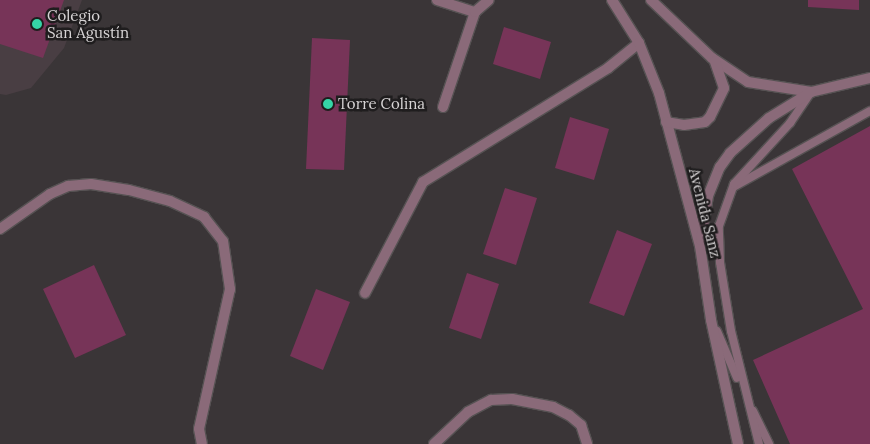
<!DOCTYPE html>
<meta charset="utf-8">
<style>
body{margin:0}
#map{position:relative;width:870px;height:444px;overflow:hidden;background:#3a3537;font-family:Lora,serif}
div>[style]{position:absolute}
.built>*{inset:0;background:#493e43}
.building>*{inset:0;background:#773458}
.roads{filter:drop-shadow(1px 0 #565253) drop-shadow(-1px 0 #565253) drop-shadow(0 1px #565253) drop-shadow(0 -1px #565253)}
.service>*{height:8px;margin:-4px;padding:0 4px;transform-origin:4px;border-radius:4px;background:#8a6a79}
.minor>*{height:10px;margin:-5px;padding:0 5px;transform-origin:5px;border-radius:5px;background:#8a6a79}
.tertiary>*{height:10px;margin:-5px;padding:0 5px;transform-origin:5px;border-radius:5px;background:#8a6a79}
.dots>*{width:14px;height:14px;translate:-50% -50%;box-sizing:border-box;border:2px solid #1f1d1e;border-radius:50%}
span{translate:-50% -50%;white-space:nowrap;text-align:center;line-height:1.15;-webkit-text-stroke:5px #1f1d1e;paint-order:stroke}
.poi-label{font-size:15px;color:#d7d4d5}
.left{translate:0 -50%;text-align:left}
.street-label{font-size:15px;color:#d7d4d5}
</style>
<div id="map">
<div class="built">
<i style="clip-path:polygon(0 0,82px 0,64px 48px,31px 88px,6px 95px,0 94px)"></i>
</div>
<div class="building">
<i style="clip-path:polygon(0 0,64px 0,43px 58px,0 44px)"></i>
<i style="clip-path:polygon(808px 0,859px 0,859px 10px,808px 7px)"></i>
<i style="clip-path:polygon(504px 27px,551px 42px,540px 79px,493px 64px)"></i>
<i style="clip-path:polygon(312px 38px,350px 40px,344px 170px,306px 169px)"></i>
<i style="clip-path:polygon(570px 117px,609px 129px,594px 180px,555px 168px)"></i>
<i style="clip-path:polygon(870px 126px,870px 444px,790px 444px,753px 360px,863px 309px,792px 169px)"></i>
<i style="clip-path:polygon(505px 188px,537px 198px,516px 265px,483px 254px)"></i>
<i style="clip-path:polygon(617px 230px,652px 244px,624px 316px,589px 303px)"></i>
<i style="clip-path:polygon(94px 265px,126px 335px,75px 358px,43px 289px)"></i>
<i style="clip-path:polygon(467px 273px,499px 284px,481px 339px,449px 328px)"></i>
<i style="clip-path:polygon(316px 289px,350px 302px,323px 370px,290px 356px)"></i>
</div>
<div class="roads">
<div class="service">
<i style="left:735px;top:186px;width:154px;rotate:-29.1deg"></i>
<i style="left:717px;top:331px;width:51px;rotate:66.9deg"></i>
<i style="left:753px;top:411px;width:37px;rotate:64deg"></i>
<i style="left:759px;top:444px;width:116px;rotate:-103.9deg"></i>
<i style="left:731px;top:331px;width:70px;rotate:-99.1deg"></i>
<i style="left:720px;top:262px;width:36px;rotate:-92deg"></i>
<i style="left:719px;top:226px;width:45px;rotate:-70.3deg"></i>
<i style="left:734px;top:184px;width:83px;rotate:-47.4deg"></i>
<i style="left:790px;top:123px;width:36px;rotate:-56deg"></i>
</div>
<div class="minor">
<i style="left:437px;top:0;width:40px;rotate:18deg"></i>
<i style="left:443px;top:107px;width:100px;rotate:-71.4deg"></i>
<i style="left:475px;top:12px;width:18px;rotate:-41deg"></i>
<i style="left:0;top:229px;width:61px;rotate:-35deg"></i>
<i style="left:50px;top:194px;width:20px;rotate:-24deg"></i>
<i style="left:68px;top:186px;width:23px;rotate:-5deg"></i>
<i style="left:91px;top:184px;width:38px;rotate:9deg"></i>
<i style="left:129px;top:190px;width:42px;rotate:15deg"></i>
<i style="left:170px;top:201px;width:38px;rotate:25deg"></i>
<i style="left:204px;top:217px;width:31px;rotate:52deg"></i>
<i style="left:223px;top:241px;width:49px;rotate:81.7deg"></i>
<i style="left:230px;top:289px;width:143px;rotate:102.5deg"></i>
<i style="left:199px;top:429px;width:15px;rotate:79deg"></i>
<i style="left:365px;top:293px;width:125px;rotate:-62.4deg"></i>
<i style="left:423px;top:182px;width:217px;rotate:-31.6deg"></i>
<i style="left:608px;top:68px;width:40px;rotate:-39deg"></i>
<i style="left:434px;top:444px;width:47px;rotate:-43.3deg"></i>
<i style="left:468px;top:412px;width:26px;rotate:-28deg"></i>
<i style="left:491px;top:400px;width:21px;rotate:-3deg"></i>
<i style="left:512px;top:399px;width:42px;rotate:11deg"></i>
<i style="left:553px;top:407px;width:18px;rotate:27deg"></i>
<i style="left:569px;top:415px;width:16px;rotate:40deg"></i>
<i style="left:581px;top:425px;width:20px;rotate:72deg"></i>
</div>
<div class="tertiary">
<i style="left:612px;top:0;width:51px;rotate:57.9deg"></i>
<i style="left:639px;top:43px;width:54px;rotate:68.2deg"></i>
<i style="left:659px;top:93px;width:158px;rotate:75deg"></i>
<i style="left:700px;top:246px;width:75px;rotate:81.5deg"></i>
<i style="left:711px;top:320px;width:127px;rotate:77.7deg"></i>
<i style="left:651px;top:0;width:84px;rotate:43.6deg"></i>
<i style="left:712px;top:58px;width:43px;rotate:33.7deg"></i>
<i style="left:748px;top:82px;width:64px;rotate:9deg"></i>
<i style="left:811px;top:92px;width:61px;rotate:-13.3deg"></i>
<i style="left:666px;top:122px;width:18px;rotate:9deg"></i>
<i style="left:684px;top:125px;width:21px;rotate:-8deg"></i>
<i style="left:705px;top:122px;width:7px;rotate:-45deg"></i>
<i style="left:710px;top:117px;width:32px;rotate:-64deg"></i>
<i style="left:724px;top:88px;width:28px;rotate:-109deg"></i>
<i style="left:701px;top:240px;width:45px;rotate:-81deg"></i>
<i style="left:708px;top:196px;width:31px;rotate:-68deg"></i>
<i style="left:720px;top:167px;width:17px;rotate:-54deg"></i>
<i style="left:730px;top:153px;width:52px;rotate:-41.9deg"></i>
<i style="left:769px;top:118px;width:49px;rotate:-31.8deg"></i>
</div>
</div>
<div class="dots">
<i style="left:37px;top:24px;background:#35d4a7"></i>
<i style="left:328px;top:104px;background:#35d4a7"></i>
</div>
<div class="poi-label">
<span class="left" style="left:47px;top:24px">Colegio<br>San Agustín</span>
<span class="left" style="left:338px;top:104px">Torre Colina</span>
</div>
<div class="street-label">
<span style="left:705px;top:213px;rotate:76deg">Avenida Sanz</span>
</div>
</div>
